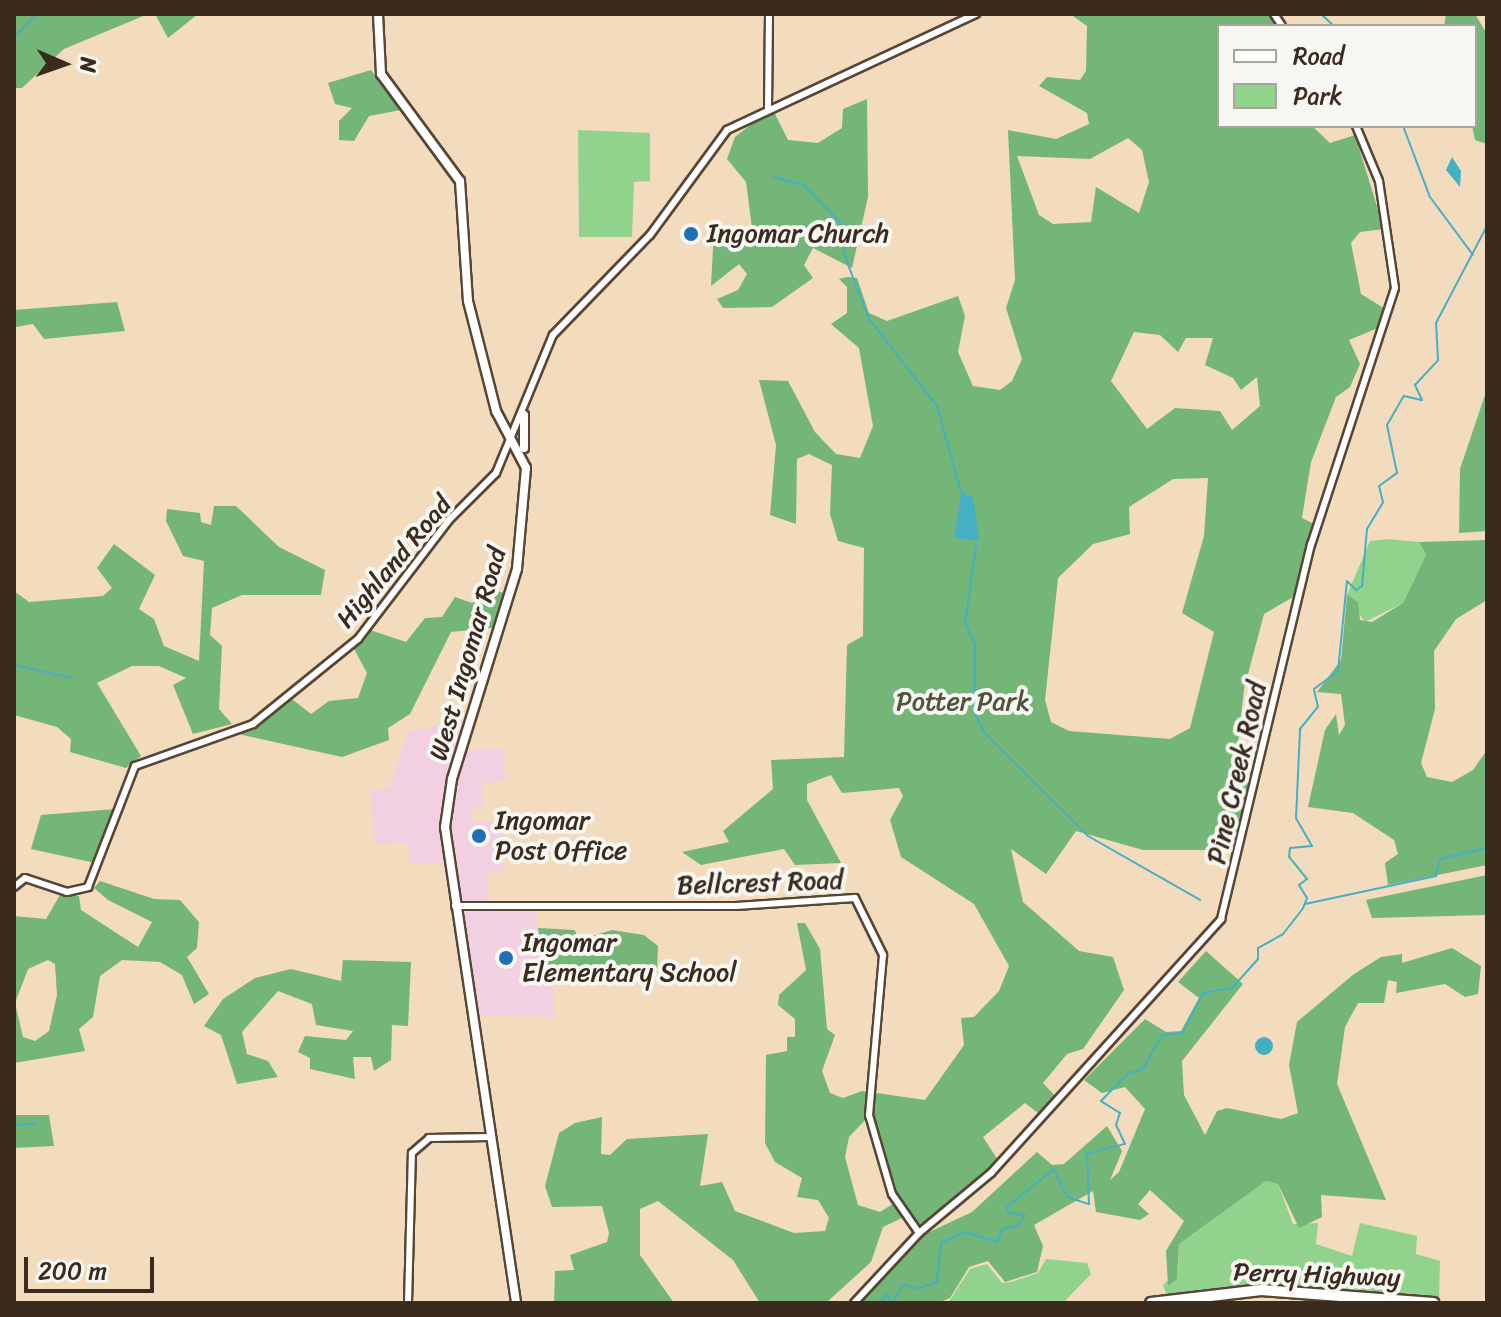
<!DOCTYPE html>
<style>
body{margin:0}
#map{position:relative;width:1501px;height:1317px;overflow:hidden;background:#f3dbbd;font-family:Sriracha,sans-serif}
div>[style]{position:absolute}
.built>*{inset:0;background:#f2cfe1}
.green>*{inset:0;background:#91d38c}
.forest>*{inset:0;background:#74b578}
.water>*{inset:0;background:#45b0c4}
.round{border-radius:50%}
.stream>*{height:2px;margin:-1px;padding:0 1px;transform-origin:1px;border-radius:1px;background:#45b0c4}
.roads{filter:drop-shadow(2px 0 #574536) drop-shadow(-2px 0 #574536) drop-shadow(0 2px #574536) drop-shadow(0 -2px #574536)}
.minor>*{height:6px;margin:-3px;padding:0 3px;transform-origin:3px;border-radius:3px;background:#fff}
.major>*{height:8px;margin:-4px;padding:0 4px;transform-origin:4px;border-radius:4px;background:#fff}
.highway>*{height:10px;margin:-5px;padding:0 5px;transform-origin:5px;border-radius:5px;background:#fff}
.dots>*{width:22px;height:22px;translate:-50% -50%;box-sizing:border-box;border:4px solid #f6f6f2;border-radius:50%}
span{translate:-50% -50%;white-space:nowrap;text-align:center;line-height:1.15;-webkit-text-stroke:8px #f6f6f2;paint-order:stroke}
.poi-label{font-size:26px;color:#3b2a1e}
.left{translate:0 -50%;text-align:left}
.street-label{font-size:26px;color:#3b2a1e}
.park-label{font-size:26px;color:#50543a}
.frame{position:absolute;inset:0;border:16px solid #3b2a1e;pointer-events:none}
.legend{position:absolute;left:1217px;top:24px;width:260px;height:104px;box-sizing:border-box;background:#f6f6f2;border:2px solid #aba49d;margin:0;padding:10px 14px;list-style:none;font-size:24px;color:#3b2a1e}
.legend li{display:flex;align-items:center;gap:16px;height:40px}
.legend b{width:40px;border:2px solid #aba49d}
.north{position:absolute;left:24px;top:24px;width:80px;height:80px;-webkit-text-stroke:6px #f6f6f2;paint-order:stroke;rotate:92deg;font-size:22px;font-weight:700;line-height:32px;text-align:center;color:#3b2a1e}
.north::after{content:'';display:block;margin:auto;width:28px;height:36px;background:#3b2a1e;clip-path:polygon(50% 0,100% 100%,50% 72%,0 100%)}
.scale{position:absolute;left:24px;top:1257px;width:130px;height:36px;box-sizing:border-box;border:4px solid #3b2a1e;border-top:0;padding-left:10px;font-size:24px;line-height:28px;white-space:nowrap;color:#3b2a1e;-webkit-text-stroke:6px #f6f6f2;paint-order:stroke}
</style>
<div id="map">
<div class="built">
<i style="clip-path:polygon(471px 718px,447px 802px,449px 864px,410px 864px,408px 843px,375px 844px,370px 791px,389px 789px,408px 732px)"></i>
<i style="clip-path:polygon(502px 748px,505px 781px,482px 783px,483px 807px,471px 808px,471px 821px,501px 821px,503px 872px,487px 873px,487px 903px,457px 902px,448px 824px,455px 780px,464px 751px)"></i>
<i style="clip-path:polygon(535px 910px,547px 973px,554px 974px,554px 1017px,477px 1015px,460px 912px)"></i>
</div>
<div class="green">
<i style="clip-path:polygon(578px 130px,650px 133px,650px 181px,634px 182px,632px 237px,579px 237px)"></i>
<i style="clip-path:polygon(1388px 539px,1419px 542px,1426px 555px,1403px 603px,1365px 622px,1347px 595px,1370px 541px)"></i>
<i style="clip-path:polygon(1266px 1181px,1278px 1184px,1293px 1224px,1318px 1223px,1316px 1244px,1352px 1256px,1360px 1223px,1417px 1236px,1416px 1254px,1440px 1261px,1439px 1299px,1276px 1286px,1167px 1296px,1163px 1285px,1178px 1270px,1179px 1244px)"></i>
<i style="clip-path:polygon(1046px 1259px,1087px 1263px,1091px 1274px,1063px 1303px,948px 1303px,970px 1269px,987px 1264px,1002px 1283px,1011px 1282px,1038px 1273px)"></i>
</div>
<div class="forest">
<i style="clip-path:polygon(14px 14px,148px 14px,64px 49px,22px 88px,14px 88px)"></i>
<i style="clip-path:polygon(155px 14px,198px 14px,168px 38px)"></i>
<i style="clip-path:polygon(evenodd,1070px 14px,1270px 14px,1279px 26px,1219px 26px,1219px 126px,1312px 126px,1330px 143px,1355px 135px,1384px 229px,1360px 232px,1351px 243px,1361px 294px,1387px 310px,1378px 328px,1349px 340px,1360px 364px,1350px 387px,1336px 397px,1311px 462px,1302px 518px,1314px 524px,1295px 596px,1264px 614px,1244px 689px,1236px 763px,1251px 787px,1236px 850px,1143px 850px,1076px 831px,1046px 874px,1011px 849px,1023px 902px,1079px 951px,1113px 957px,1124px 990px,1083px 1049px,1067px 1054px,1043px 1083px,1058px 1099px,1042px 1116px,1025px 1103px,983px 1137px,1000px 1163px,919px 1233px,906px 1216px,883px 1227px,871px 1262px,826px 1303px,760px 1303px,733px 1260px,658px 1201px,640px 1209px,640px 1255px,674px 1303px,554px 1303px,555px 1271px,574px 1270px,570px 1255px,607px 1242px,609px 1233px,602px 1206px,552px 1207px,545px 1186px,559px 1133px,575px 1123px,602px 1117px,601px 1154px,610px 1155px,627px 1139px,708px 1134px,700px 1186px,722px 1182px,735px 1211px,794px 1233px,825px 1231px,829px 1218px,818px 1200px,797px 1197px,802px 1178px,775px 1162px,765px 1143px,766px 1055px,787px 1051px,787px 1037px,795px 1037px,795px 1019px,778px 1005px,779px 995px,806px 970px,797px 923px,805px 923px,820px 949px,827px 1029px,835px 1035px,822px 1071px,830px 1093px,843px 1098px,862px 1091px,925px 1100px,964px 1045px,961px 1018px,974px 1017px,999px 991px,1009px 966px,974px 904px,901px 857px,890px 820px,903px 796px,899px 788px,842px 793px,831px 775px,807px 784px,807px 800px,841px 863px,795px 865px,784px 849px,701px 865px,682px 852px,729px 842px,723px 831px,773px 789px,771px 760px,844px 757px,847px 645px,863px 636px,864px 548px,838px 541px,830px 514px,832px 465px,809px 454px,797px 459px,796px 524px,770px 515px,776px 445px,759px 380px,788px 381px,815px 432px,836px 454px,860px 458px,873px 426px,859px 348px,831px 324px,847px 313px,847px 287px,839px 279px,847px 277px,857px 278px,869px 313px,887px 321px,958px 296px,965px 316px,958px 352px,973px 386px,1000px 390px,1012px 381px,1022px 359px,1006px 308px,1015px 280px,1008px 130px,1056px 139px,1089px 124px,1087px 113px,1039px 86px,1047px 77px,1080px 80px,1086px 71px,1087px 26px,1070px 14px,1128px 138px,1142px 150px,1149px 182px,1139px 213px,1096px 187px,1091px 222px,1053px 224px,1039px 215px,1017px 156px,1090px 159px,1128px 138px,1070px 14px,1134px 332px,1160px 335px,1178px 352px,1186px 338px,1213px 338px,1205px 365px,1233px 378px,1241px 390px,1257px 377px,1260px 406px,1232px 430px,1220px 411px,1175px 408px,1147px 429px,1111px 381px,1134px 332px,1070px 14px,1208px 478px,1204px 536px,1182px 613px,1214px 632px,1190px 728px,1170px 739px,1069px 731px,1051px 722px,1045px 700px,1058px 578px,1093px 544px,1130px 534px,1129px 507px,1173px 479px,1208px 478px,1070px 14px,869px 1116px,896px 1202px,880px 1212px,858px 1205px,845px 1157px,849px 1137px,869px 1116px)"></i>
<i style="clip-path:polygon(1446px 14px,1475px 14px,1487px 34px,1487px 144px,1475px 140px,1472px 126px,1475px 26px,1444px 26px)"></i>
<i style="clip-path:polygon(371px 70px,401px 110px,369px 116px,354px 141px,339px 140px,339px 121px,352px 108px,335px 104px,328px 83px)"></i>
<i style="clip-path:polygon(867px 99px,868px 197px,852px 268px,813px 248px,804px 265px,813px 278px,772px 307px,723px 308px,717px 299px,738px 290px,747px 274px,739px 264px,711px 286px,714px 229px,752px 228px,746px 182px,727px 159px,735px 137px,772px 108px,788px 140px,818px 143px,842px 128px,843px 109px)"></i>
<i style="clip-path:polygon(117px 302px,125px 331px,44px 339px,33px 324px,16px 327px,14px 338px,14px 310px)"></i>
<i style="clip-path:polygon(1487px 389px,1487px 531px,1459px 533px,1460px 469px)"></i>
<i style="clip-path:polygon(214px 506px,236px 506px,279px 547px,325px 570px,321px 595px,242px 595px,212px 608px,210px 635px,222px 646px,219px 709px,232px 724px,193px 734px,173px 685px,186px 678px,159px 666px,132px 666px,97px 683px,141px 756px,126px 768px,70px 752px,71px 739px,57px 727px,14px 715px,14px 591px,29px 602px,103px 596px,112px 588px,97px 568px,114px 544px,155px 575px,139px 609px,154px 619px,164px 646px,199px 661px,204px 561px,183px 556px,166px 521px,167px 509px,200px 513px,201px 522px,211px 525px)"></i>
<i style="clip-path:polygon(1487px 540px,1487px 600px,1456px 619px,1434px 651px,1435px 709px,1421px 763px,1427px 777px,1452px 782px,1473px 770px,1487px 750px,1487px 865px,1388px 885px,1385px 863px,1398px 854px,1394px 840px,1353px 813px,1308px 807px,1325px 730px,1336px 714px,1339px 735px,1345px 725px,1341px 694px,1317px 692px,1341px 660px,1347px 595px,1358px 602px,1360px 620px,1372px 622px,1403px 603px,1426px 555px,1419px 542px)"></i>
<i style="clip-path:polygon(496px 591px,510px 594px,500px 627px,451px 632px,410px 714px,388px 728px,389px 740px,342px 757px,229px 732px,288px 696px,311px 714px,329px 701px,358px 698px,367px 673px,352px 645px,367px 629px,406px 642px,425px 618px,442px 617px,455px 597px,472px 603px)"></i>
<i style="clip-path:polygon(115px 809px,100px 864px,31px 849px,41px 815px)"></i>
<i style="clip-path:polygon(1487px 875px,1487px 915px,1372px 918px,1366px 900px)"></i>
<i style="clip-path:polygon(evenodd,100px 881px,154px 899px,180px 900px,199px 922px,197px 948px,187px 957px,209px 994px,194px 1004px,182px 975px,160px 962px,122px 960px,100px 976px,93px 1017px,79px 1029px,85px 1051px,14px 1063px,14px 916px,46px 919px,60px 895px,79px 896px,81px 910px,138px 947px,152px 922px,108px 900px,94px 888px,100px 881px,48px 960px,55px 964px,57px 995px,49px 1031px,35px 1041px,23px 1037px,15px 1003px,28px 969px,48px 960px)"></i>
<i style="clip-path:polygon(538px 928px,575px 930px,581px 948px,589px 937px,612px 930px,644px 935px,658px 946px,657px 972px,547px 973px)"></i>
<i style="clip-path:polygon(1452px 948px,1481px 966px,1478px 994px,1465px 997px,1445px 984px,1396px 993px,1397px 982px,1388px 980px,1384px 1003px,1358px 1003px,1345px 1027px,1337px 1084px,1386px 1200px,1321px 1195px,1322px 1217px,1299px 1228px,1278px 1184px,1266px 1181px,1179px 1244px,1177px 1279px,1168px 1286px,1166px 1251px,1184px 1221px,1150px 1190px,1138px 1204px,1149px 1214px,1140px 1220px,1096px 1212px,1093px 1191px,1034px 1225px,1043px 1246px,1037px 1272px,1005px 1282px,988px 1261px,969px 1267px,950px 1298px,938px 1303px,859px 1303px,923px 1235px,972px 1212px,1037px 1152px,1052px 1165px,1064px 1164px,1107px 1126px,1122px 1151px,1110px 1180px,1119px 1172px,1145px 1109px,1125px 1087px,1102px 1093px,1084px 1080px,1145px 1019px,1166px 1032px,1181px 1031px,1199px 998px,1178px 982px,1206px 951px,1243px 984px,1182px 1061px,1184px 1095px,1205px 1135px,1217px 1111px,1227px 1108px,1281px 1119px,1298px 1113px,1289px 1065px,1297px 1022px,1354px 974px,1381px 957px,1402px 954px,1402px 963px)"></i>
<i style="clip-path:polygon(343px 960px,411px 962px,408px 1026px,392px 1025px,391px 1060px,374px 1071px,371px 1057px,353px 1057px,355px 1079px,310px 1069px,310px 1058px,298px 1052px,305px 1036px,346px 1040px,353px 1031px,316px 1025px,312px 1004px,278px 991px,242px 1032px,247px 1054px,268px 1061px,278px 1077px,237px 1084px,221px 1035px,204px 1026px,223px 999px,255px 978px,291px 969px,341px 981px)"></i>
<i style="clip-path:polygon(14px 1115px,49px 1115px,54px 1146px,14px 1148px)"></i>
</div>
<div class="water">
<i style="clip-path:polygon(1452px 157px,1461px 171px,1460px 187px,1446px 170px)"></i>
<i style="clip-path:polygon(961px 492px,973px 497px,979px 541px,954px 538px)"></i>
<i class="round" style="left:1255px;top:1037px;width:18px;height:18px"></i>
</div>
<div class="stream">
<i style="left:1321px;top:14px;width:18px;rotate:43deg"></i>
<i style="left:14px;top:37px;width:33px;rotate:-45deg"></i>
<i style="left:1403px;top:126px;width:76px;rotate:69.2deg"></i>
<i style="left:1430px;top:197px;width:72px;rotate:53.4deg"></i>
<i style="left:774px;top:177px;width:31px;rotate:15deg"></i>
<i style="left:804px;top:185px;width:59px;rotate:46.4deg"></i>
<i style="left:845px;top:228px;width:26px;rotate:92deg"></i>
<i style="left:844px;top:254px;width:70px;rotate:69deg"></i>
<i style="left:869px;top:319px;width:110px;rotate:52deg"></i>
<i style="left:937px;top:406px;width:89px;rotate:74.4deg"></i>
<i style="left:976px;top:544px;width:80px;rotate:97.9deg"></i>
<i style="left:965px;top:623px;width:23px;rotate:65deg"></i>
<i style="left:975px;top:644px;width:69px;rotate:90deg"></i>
<i style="left:975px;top:713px;width:20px;rotate:66deg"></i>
<i style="left:983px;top:731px;width:148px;rotate:45deg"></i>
<i style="left:1088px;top:836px;width:129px;rotate:29.7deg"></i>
<i style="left:14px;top:665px;width:59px;rotate:12.6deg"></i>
<i style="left:1305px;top:904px;width:134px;rotate:-12.1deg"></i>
<i style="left:1436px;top:876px;width:17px;rotate:-77deg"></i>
<i style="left:1440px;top:859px;width:48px;rotate:-13.2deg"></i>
<i style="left:14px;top:1125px;width:22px;rotate:-3deg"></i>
<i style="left:881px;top:1303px;width:11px;rotate:-56deg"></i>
<i style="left:887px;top:1294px;width:9px;rotate:58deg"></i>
<i style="left:893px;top:1303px;width:21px;rotate:-62deg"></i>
<i style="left:903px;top:1284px;width:15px;rotate:20deg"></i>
<i style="left:917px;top:1289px;width:21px;rotate:-19deg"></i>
<i style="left:937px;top:1282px;width:39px;rotate:-84deg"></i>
<i style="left:941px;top:1243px;width:26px;rotate:-25deg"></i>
<i style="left:965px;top:1232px;width:34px;rotate:17deg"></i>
<i style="left:997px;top:1242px;width:14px;rotate:-69deg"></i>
<i style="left:1002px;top:1229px;width:16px;rotate:-11deg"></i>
<i style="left:1018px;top:1226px;width:13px;rotate:-58deg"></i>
<i style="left:1025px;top:1215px;width:17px;rotate:-173deg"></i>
<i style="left:1008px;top:1213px;width:6px;rotate:-99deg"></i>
<i style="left:1007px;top:1207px;width:60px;rotate:-39deg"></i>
<i style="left:1054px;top:1169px;width:31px;rotate:65deg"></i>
<i style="left:1067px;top:1197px;width:23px;rotate:18deg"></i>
<i style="left:1089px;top:1204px;width:50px;rotate:-92.3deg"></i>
<i style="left:1087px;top:1154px;width:39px;rotate:-15deg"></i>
<i style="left:1125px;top:1144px;width:21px;rotate:-115deg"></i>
<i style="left:1116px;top:1125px;width:13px;rotate:-72deg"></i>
<i style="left:1120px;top:1113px;width:22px;rotate:-148deg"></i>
<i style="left:1101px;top:1101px;width:39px;rotate:-46deg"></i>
<i style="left:1128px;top:1073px;width:14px;rotate:-12deg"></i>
<i style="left:1142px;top:1070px;width:40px;rotate:-60.3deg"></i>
<i style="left:1162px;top:1035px;width:20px;rotate:-6deg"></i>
<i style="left:1182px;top:1033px;width:45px;rotate:-62.3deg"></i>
<i style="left:1203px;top:993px;width:29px;rotate:-10deg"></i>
<i style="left:1232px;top:988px;width:39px;rotate:-48deg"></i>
<i style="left:1258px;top:959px;width:11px;rotate:-90deg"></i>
<i style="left:1258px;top:948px;width:29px;rotate:-29deg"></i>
<i style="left:1283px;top:934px;width:33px;rotate:-52deg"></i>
<i style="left:1303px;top:908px;width:11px;rotate:-68deg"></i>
<i style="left:1307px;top:898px;width:15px;rotate:-122deg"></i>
<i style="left:1299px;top:885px;width:10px;rotate:-37deg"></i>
<i style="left:1307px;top:879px;width:28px;rotate:-129deg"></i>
<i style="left:1289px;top:857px;width:9px;rotate:-84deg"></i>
<i style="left:1290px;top:848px;width:22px;rotate:-5deg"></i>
<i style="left:1312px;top:846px;width:32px;rotate:-120deg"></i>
<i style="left:1296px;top:818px;width:89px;rotate:-87.4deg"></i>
<i style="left:1300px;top:729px;width:28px;rotate:-51deg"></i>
<i style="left:1318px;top:707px;width:18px;rotate:-103deg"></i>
<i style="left:1314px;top:689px;width:30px;rotate:-37deg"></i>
<i style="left:1338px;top:671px;width:90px;rotate:-84.3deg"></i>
<i style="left:1347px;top:581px;width:13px;rotate:45deg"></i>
<i style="left:1356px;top:590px;width:7px;rotate:-34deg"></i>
<i style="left:1362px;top:586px;width:57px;rotate:-85deg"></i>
<i style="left:1367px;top:529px;width:31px;rotate:-59deg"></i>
<i style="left:1383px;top:502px;width:16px;rotate:-104deg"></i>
<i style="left:1379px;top:486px;width:22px;rotate:-36deg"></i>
<i style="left:1397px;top:473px;width:49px;rotate:-101.8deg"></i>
<i style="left:1387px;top:425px;width:34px;rotate:-60deg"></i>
<i style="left:1404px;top:396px;width:18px;rotate:13deg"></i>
<i style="left:1422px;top:400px;width:17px;rotate:-115deg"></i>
<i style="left:1415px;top:385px;width:34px;rotate:-47deg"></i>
<i style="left:1438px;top:360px;width:37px;rotate:-93deg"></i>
<i style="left:1436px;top:323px;width:110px;rotate:-62.3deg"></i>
</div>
<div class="roads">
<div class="minor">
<i style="left:1274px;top:14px;width:14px;rotate:56deg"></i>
<i style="left:768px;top:109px;width:95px;rotate:-89.4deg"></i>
<i style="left:14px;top:887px;width:14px;rotate:-39deg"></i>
<i style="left:25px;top:878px;width:44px;rotate:18.4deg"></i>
<i style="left:67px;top:892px;width:22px;rotate:-13deg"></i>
<i style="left:88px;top:887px;width:130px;rotate:-68.8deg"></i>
<i style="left:135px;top:766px;width:125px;rotate:-19.6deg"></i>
<i style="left:253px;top:724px;width:135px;rotate:-39deg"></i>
<i style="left:358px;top:639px;width:150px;rotate:-52.6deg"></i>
<i style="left:449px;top:520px;width:66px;rotate:-45deg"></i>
<i style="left:496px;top:473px;width:149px;rotate:-67.6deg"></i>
<i style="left:553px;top:335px;width:139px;rotate:-45.9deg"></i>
<i style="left:650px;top:235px;width:130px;rotate:-53.7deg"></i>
<i style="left:727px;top:130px;width:275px;rotate:-25deg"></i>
<i style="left:455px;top:906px;width:281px"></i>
<i style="left:736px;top:906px;width:119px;rotate:-3.8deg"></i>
<i style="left:855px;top:898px;width:64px;rotate:63.8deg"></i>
<i style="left:883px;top:955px;width:161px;rotate:95deg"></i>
<i style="left:869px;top:1115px;width:82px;rotate:73.8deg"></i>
<i style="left:892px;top:1194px;width:47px;rotate:55.3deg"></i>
<i style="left:408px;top:1303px;width:150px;rotate:-88.5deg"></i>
<i style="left:412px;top:1153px;width:23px;rotate:-41deg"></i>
<i style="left:429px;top:1138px;width:61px;rotate:-0.9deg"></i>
<i style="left:854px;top:1303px;width:96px;rotate:-47.1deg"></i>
<i style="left:919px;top:1233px;width:94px;rotate:-39.8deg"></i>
<i style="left:991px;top:1173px;width:343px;rotate:-47.8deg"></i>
<i style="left:1221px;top:919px;width:385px;rotate:-76.5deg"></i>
<i style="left:1311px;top:545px;width:270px;rotate:-71.9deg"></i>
<i style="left:1395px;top:288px;width:108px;rotate:-98.5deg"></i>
<i style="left:1379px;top:181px;width:60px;rotate:-112.7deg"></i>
</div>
<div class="major">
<i style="left:378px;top:14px;width:60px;rotate:87.1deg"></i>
<i style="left:381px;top:74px;width:133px;rotate:53.6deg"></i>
<i style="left:460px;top:181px;width:120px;rotate:86.2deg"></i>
<i style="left:468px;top:301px;width:114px;rotate:75.7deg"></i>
<i style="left:496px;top:411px;width:64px;rotate:62.2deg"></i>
<i style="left:526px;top:468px;width:101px;rotate:95.1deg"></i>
<i style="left:517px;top:569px;width:220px;rotate:107.2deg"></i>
<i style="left:452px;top:779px;width:49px;rotate:98.3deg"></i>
<i style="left:445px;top:827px;width:481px;rotate:81.5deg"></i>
<i style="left:524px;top:448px;width:33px;rotate:-90deg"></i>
</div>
<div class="highway">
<i style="left:1151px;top:1303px;width:111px;rotate:-6.7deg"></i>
<i style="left:1261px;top:1290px;width:173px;rotate:4.3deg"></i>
</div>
</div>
<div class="dots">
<i style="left:691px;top:234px;background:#1f6fb2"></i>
<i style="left:479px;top:836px;background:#1f6fb2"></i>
<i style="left:506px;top:958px;background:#1f6fb2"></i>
</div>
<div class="poi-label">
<span class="left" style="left:707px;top:234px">Ingomar Church</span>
<span class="left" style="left:495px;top:836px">Ingomar<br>Post Office</span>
<span class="left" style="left:522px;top:958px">Ingomar<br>Elementary School</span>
</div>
<div class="street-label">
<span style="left:394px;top:562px;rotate:-50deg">Highland Road</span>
<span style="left:468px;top:654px;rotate:-74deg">West Ingomar Road</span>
<span style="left:1237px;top:773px;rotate:-77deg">Pine Creek Road</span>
<span style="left:760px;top:883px;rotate:-2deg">Bellcrest Road</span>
<span style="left:1317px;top:1275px;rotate:2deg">Perry Highway</span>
</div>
<div class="park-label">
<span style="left:963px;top:702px">Potter Park</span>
</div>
<div class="frame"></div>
<ul class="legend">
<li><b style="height:10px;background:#fff"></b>Road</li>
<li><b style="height:22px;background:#91d38c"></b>Park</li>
</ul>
<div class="north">N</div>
<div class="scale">200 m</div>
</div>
